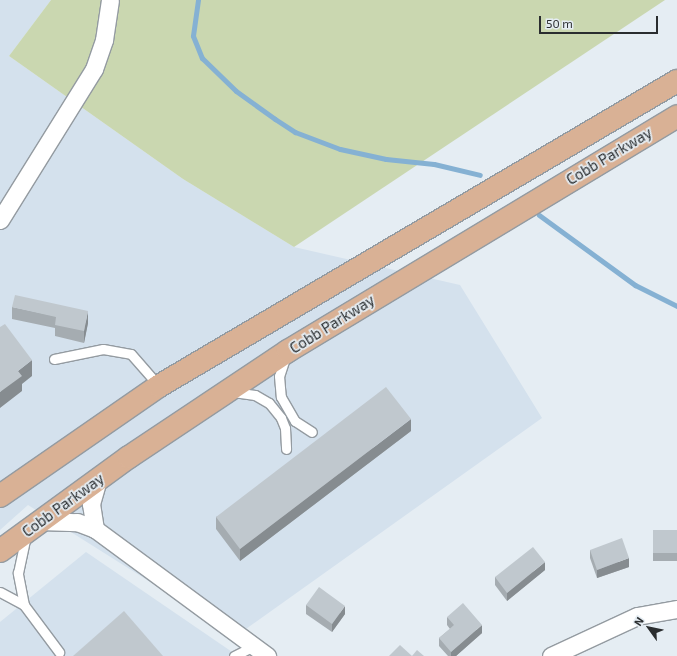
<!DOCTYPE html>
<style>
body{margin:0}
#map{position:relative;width:677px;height:656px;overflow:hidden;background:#e5edf3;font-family:"Exo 2",sans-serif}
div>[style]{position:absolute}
.built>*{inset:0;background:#d4e1ed}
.green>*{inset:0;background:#cad7b0}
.stream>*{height:5px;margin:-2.5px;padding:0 2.5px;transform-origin:2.5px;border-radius:2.5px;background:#85b1d3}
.roads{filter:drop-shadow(1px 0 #949ba1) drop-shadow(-1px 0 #949ba1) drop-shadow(0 1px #949ba1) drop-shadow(0 -1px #949ba1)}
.service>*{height:9px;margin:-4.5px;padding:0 4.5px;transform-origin:4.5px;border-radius:4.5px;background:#fff}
.minor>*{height:17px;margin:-8.5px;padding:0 8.5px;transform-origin:8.5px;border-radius:8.5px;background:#fff}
.primary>*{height:22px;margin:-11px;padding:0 11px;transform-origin:11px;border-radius:11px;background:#d9b195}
.wall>*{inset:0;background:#a5acb1}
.shaded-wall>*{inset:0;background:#868c90}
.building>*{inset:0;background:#c0c8ce}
span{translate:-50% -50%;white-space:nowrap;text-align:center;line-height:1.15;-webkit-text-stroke:3.5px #e5edf3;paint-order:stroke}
.street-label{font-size:15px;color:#2a2d2f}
.north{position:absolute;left:629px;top:608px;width:40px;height:40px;-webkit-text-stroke:3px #e5edf3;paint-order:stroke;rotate:303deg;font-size:11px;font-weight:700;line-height:16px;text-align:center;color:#2a2d2f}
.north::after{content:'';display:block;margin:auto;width:14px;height:18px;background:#2a2d2f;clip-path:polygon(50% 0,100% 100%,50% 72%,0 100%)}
.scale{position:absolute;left:539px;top:16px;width:119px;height:18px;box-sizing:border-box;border:2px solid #2a2d2f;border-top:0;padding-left:5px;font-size:12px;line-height:14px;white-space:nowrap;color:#2a2d2f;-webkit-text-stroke:3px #e5edf3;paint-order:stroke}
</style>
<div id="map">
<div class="built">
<i style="clip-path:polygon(0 0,51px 0,9px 56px,183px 179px,294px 247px,460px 285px,542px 418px,236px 636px,28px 505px,0 530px)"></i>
<i style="clip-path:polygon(86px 552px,238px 656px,0 656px,0 622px)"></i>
</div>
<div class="green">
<i style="clip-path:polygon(51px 0,665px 0,294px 247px,183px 179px,9px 56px)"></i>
</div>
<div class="stream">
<i style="left:198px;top:0;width:36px;rotate:98deg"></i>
<i style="left:193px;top:36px;width:24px;rotate:68deg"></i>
<i style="left:202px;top:58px;width:47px;rotate:44.1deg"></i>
<i style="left:236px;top:91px;width:48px;rotate:35.7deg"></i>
<i style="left:275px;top:119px;width:24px;rotate:33deg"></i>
<i style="left:295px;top:132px;width:48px;rotate:20.7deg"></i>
<i style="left:340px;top:149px;width:47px;rotate:12.3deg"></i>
<i style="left:386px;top:159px;width:48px;rotate:5.9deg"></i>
<i style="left:434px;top:164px;width:47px;rotate:13.4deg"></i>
<i style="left:539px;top:215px;width:119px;rotate:36.1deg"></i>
<i style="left:635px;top:285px;width:47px;rotate:26.6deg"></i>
</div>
<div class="roads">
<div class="service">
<i style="left:285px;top:358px;width:19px;rotate:108deg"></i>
<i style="left:279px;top:376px;width:21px;rotate:85deg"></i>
<i style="left:281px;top:397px;width:28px;rotate:60deg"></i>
<i style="left:295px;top:421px;width:20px;rotate:33deg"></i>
<i style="left:54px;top:359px;width:50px;rotate:-11.5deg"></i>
<i style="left:103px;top:349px;width:28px;rotate:10deg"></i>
<i style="left:131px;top:354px;width:43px;rotate:48.8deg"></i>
<i style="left:233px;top:392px;width:22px;rotate:8deg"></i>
<i style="left:255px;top:395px;width:16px;rotate:30deg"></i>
<i style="left:269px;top:403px;width:19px;rotate:51deg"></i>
<i style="left:281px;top:418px;width:11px;rotate:68deg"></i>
<i style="left:285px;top:428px;width:21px;rotate:87deg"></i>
<i style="left:0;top:592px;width:27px;rotate:28deg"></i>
<i style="left:24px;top:605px;width:59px;rotate:53.3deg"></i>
<i style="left:24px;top:605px;width:33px;rotate:-101deg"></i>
<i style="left:18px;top:573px;width:38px;rotate:-78deg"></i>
<i style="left:234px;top:656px;width:20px;rotate:-27deg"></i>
</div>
<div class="minor">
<i style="left:0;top:220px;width:178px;rotate:-58.1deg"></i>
<i style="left:94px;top:69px;width:31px;rotate:-71deg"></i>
<i style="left:104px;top:40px;width:40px;rotate:-81.5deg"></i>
<i style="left:40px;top:521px;width:37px;rotate:2deg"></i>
<i style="left:77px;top:522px;width:19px;rotate:21deg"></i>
<i style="left:95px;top:529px;width:214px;rotate:36.4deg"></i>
<i style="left:95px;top:529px;width:25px;rotate:-99deg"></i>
<i style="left:91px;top:504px;width:26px;rotate:-74deg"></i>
<i style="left:551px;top:656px;width:95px;rotate:-24.9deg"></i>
<i style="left:637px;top:616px;width:41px;rotate:-9.9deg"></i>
</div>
<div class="primary">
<i style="left:0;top:496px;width:193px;rotate:-34.7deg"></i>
<i style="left:159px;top:386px;width:601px;rotate:-30.49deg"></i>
<i style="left:0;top:551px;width:160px;rotate:-36.1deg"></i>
<i style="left:129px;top:457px;width:191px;rotate:-33.7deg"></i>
<i style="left:288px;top:351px;width:454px;rotate:-31.1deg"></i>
</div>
</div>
<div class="wall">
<i style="clip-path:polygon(12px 307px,88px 323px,84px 343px,55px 336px,55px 328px,12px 319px)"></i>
<i style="clip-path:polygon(411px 431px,240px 561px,216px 529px,216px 517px)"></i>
<i style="clip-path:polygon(653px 530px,677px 530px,677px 561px,653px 561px)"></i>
<i style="clip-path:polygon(590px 550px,629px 567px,597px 578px,590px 558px)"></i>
<i style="clip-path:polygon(545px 570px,507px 601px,495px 585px,495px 577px)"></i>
<i style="clip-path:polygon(306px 605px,345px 614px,332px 632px,306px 614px)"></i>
<i style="clip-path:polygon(447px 617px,482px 633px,456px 656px,448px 656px,439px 646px,439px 638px,450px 629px,447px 625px)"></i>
</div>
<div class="shaded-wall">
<i style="clip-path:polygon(88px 311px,88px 323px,84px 343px,84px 331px)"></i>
<i style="clip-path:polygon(32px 360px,32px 376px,22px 384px,22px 391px,0 408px,0 392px,18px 371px)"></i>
<i style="clip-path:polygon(411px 419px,411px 431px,240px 561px,240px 549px)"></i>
<i style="clip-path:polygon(629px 558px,629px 567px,597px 578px,597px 570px)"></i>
<i style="clip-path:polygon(545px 562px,545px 570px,507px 601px,507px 593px)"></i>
<i style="clip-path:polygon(345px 606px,345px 614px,332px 632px,332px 624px)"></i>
<i style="clip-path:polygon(482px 625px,482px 633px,456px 656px,451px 656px,451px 652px)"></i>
</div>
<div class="building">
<i style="clip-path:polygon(15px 295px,88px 311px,84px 331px,55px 325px,56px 317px,12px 307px)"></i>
<i style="clip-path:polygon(5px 324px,32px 360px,18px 371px,22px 376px,0 392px,0 327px)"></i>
<i style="clip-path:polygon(386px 387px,411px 419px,240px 549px,216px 517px)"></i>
<i style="clip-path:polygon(653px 530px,677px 530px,677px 553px,653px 553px)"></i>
<i style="clip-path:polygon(622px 538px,629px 558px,597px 570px,590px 550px)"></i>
<i style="clip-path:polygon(533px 547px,545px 562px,507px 593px,495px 577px)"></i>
<i style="clip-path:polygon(319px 587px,345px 606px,332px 624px,306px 605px)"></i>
<i style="clip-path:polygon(463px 603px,482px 625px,451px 652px,439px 638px,454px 625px,447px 617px)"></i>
<i style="clip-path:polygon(124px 611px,163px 656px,73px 656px)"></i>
<i style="clip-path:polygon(400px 645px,412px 656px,389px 656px)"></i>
<i style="clip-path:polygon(417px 650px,424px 656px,412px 656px)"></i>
</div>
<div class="street-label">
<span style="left:609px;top:156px;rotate:-31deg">Cobb Parkway</span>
<span style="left:332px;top:324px;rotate:-32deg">Cobb Parkway</span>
<span style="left:63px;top:505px;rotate:-36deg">Cobb Parkway</span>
</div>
<div class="north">N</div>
<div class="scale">50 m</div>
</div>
